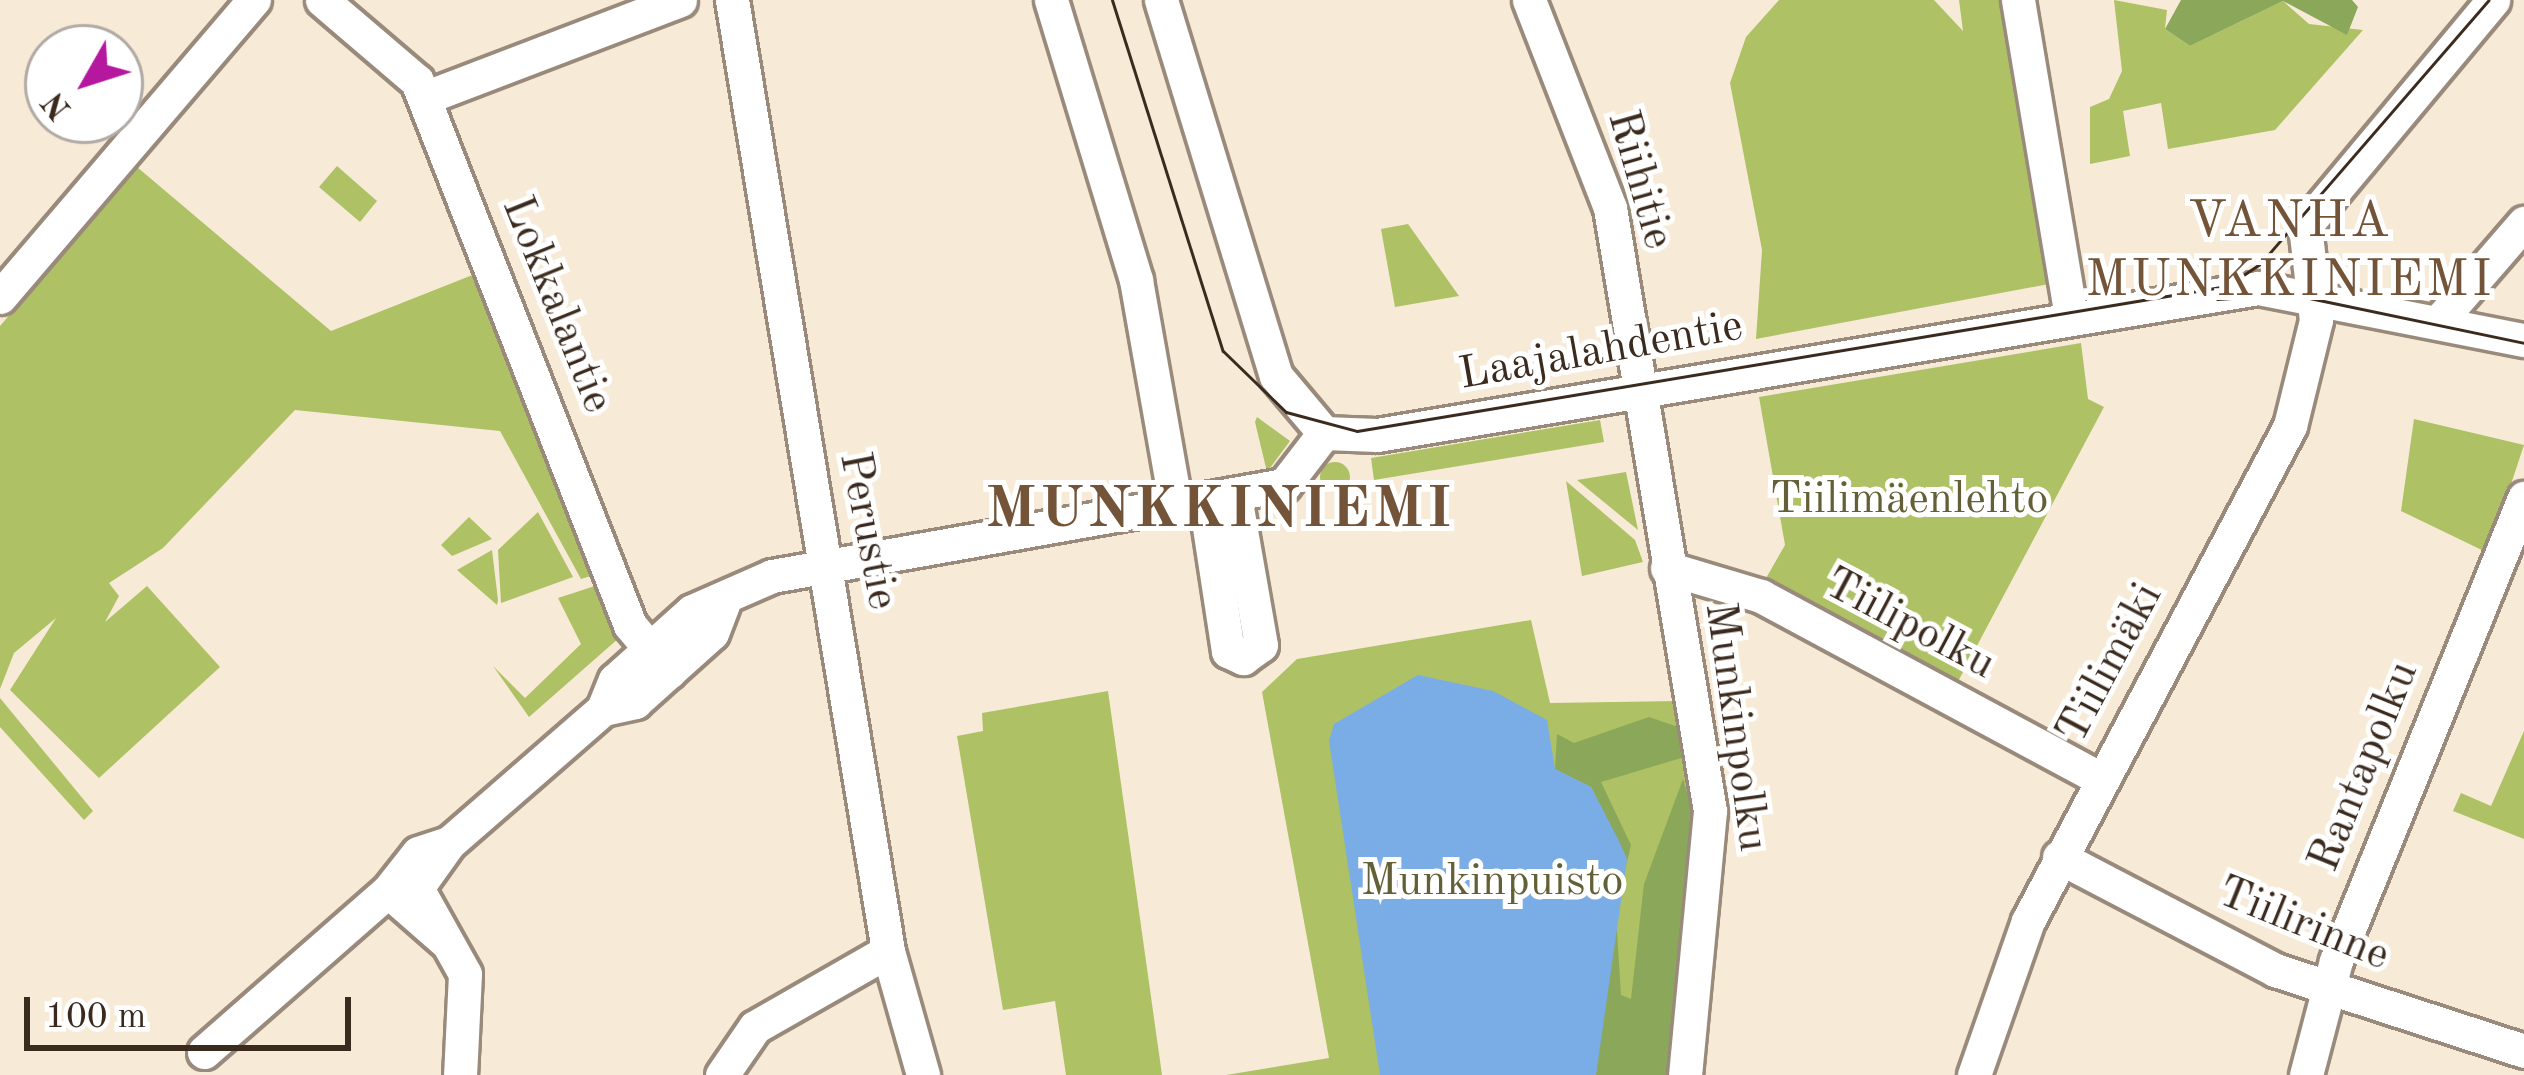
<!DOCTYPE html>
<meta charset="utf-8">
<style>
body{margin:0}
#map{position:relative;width:2524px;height:1075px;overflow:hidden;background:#f7ebd8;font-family:"Old Standard TT",serif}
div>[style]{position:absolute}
.green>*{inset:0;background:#aec164}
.round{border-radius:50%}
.forest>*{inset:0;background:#8aa75a}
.water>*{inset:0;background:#7aace6}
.roads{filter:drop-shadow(3px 0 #998a7b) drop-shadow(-3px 0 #998a7b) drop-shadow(0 3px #998a7b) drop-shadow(0 -3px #998a7b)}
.minor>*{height:33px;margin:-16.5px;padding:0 16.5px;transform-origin:16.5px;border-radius:16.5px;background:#fff}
.tram>*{height:3px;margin:-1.5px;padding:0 1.5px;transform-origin:1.5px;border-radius:1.5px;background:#3b2a1e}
span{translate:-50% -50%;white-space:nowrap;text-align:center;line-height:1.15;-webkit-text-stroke:10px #fff;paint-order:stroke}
.street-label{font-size:45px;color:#3b2a1e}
.park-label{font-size:45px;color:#635f36}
.quarter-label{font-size:51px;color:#735438;letter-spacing:3px}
.district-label{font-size:57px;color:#735438;font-weight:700;letter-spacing:3px}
.north{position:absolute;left:24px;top:24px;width:120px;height:120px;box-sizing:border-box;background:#fff;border:3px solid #b1aaa5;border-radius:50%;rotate:231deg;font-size:33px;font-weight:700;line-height:48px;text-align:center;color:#3b2a1e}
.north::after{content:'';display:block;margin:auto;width:42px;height:54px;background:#b5179e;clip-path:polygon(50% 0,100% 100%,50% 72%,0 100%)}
.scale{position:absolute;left:24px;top:997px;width:327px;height:54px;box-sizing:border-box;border:6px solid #3b2a1e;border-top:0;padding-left:15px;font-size:36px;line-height:42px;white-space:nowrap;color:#3b2a1e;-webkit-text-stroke:9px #fff;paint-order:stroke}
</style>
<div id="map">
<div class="green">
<i style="clip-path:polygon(1779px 0,1934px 0,1963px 31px,1959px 0,2001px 0,2049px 284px,1756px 339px,1762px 250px,1730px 83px,1746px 37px)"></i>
<i style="clip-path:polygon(2114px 0,2167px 10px,2165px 29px,2190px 46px,2283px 1px,2309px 24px,2363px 30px,2275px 130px,2168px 149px,2161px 103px,2123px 111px,2130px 156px,2090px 164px,2090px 107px,2109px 99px,2122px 71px)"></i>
<i style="clip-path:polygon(337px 166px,377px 201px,360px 222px,319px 187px)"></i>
<i style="clip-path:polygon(137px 167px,331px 331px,475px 274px,594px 575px,581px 579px,500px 431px,295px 410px,163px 548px,109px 583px,119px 596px,105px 622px,147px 586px,220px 667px,99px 778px,10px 690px,56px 618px,14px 653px,0 689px,0 326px)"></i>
<i style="clip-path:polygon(1408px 224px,1459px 296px,1395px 307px,1381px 229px)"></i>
<i style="clip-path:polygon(2081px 343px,2088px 399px,2104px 407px,1954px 689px,1761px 587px,1785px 545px,1759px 397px)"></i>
<i style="clip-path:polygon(1257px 417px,1290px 441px,1267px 472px,1255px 422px)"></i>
<i style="clip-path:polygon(2414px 419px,2524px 445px,2488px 553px,2401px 511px)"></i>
<i style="clip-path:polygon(1600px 420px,1604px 442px,1374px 480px,1371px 458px)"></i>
<i class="round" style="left:1320px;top:462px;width:30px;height:30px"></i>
<i style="clip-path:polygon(1626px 472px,1638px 530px,1577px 480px)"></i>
<i style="clip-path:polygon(1566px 481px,1635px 540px,1643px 562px,1582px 576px)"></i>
<i style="clip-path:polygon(538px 512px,573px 577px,501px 603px,498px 550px)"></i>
<i style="clip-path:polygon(469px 517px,492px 539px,452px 556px,441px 545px)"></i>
<i style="clip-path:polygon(492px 550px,498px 600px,497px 605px,457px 570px)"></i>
<i style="clip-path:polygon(598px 585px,619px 638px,529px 717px,493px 666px,525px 698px,581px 644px,558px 598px)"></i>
<i style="clip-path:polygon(1531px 620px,1550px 703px,1679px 701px,1702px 842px,1670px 1075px,1226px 1075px,1329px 1058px,1262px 692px,1297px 659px)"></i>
<i style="clip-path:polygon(1108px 691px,1162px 1075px,1066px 1075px,1055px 1001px,1003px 1010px,957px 736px,983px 731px,982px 713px)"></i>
<i style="clip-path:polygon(0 698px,93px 811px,84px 820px,0 727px)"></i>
<i style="clip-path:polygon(2524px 731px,2524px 839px,2453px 811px,2461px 793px,2491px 806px)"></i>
</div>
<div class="forest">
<i style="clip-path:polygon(2181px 0,2352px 0,2358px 7px,2347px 35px,2283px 1px,2190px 46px,2165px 29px)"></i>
<i style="clip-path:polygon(1649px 717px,1684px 729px,1688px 756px,1601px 782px,1631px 845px,1618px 899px,1627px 859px,1591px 787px,1555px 769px,1557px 734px,1574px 743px)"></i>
<i style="clip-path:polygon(1683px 779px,1702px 842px,1670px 1075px,1596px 1075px,1609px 933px,1616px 916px,1621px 995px,1631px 999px,1644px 884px)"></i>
</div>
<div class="water">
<i style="clip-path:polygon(1418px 675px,1493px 691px,1547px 720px,1555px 769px,1591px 787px,1618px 839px,1627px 859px,1596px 1075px,1380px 1075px,1329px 741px,1334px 724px)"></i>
</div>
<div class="roads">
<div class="minor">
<i style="left:322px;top:0;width:125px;rotate:40.5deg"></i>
<i style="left:417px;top:81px;width:584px;rotate:68.62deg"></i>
<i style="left:630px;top:625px;width:61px;rotate:50.3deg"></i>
<i style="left:732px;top:0;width:964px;rotate:80.68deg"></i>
<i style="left:888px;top:951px;width:129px;rotate:74.2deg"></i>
<i style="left:1051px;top:0;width:293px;rotate:73.1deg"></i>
<i style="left:1136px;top:280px;width:230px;rotate:80deg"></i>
<i style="left:1161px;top:0;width:393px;rotate:73deg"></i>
<i style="left:1276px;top:376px;width:75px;rotate:49.9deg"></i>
<i style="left:1529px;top:0;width:223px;rotate:68.7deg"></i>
<i style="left:1610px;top:208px;width:611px;rotate:80.58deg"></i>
<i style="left:1710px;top:811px;width:265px;rotate:95.4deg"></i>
<i style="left:2018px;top:0;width:322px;rotate:80.5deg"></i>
<i style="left:424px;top:98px;width:274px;rotate:-20.9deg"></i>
<i style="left:0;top:297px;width:391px;rotate:-49.5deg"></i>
<i style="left:2439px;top:321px;width:130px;rotate:-49.1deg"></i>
<i style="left:1324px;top:433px;width:53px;rotate:2.2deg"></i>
<i style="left:1377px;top:435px;width:893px;rotate:-9.47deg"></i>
<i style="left:2258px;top:288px;width:271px;rotate:11.1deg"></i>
<i style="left:1205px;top:501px;width:152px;rotate:81.3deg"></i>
<i style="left:1228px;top:651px;width:17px;rotate:25deg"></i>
<i style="left:1243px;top:658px;width:22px;rotate:-36deg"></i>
<i style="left:1261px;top:645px;width:151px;rotate:-99.9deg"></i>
<i style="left:1667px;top:568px;width:98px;rotate:16.6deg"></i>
<i style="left:1761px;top:596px;width:386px;rotate:28.3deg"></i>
<i style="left:603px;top:709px;width:33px;rotate:-12deg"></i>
<i style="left:635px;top:702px;width:103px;rotate:-41.9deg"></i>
<i style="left:712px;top:633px;width:31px;rotate:-69deg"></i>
<i style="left:2059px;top:857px;width:244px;rotate:27.6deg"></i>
<i style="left:2275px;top:970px;width:262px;rotate:18deg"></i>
<i style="left:417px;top:888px;width:98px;rotate:60.8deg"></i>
<i style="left:465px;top:974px;width:101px;rotate:92.8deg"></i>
<i style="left:444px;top:940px;width:74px;rotate:-138.8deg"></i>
<i style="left:388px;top:891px;width:48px;rotate:-51.7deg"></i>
<i style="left:418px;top:853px;width:33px;rotate:-18deg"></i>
<i style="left:204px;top:1052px;width:244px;rotate:-41.2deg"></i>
<i style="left:388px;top:891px;width:29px;rotate:-6deg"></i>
<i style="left:417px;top:888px;width:55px;rotate:-54.6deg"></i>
<i style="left:449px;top:843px;width:204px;rotate:-41deg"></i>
<i style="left:603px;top:709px;width:31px;rotate:-68deg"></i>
<i style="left:615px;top:680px;width:103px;rotate:-41.9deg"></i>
<i style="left:692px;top:611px;width:87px;rotate:-23.6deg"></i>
<i style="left:772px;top:576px;width:520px;rotate:-10.08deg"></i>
<i style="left:1284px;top:485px;width:66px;rotate:-52.4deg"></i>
<i style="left:722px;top:1075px;width:58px;rotate:-55.5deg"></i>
<i style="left:755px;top:1027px;width:153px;rotate:-29.7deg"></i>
<i style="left:1974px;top:1075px;width:163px;rotate:-70.7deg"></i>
<i style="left:2028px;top:921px;width:560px;rotate:-62.11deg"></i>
<i style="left:2290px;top:426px;width:109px;rotate:-76.2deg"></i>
<i style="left:2316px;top:320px;width:95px;rotate:-96.7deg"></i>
<i style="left:2305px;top:226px;width:294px;rotate:-50.2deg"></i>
<i style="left:2306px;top:1075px;width:118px;rotate:-75.3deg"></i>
<i style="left:2336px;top:961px;width:500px;rotate:-67.9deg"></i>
</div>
</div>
<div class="tram">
<i style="left:1112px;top:0;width:368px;rotate:72.5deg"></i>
<i style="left:1223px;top:351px;width:88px;rotate:44.1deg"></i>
<i style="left:1286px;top:412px;width:73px;rotate:15deg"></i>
<i style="left:1357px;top:431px;width:882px;rotate:-9.46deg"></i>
<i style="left:2227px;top:286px;width:40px;rotate:-34deg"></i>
<i style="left:2260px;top:264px;width:349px;rotate:-49.1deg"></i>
<i style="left:2217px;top:299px;width:73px;rotate:-3.9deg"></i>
<i style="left:2290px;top:294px;width:239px;rotate:11.8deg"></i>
</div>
<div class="street-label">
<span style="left:1639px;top:180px;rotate:74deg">Riihitie</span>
<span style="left:556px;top:305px;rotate:68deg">Lokkalantie</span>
<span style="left:1601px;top:352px;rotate:-10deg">Laajalahdentie</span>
<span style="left:867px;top:531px;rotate:79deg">Perustie</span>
<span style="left:1909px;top:625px;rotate:28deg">Tiilipolku</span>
<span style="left:2111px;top:664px;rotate:-62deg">Tiilimäki</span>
<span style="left:1735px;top:727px;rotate:82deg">Munkinpolku</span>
<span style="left:2365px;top:767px;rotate:-68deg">Rantapolku</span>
<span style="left:2303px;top:925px;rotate:22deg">Tiilirinne</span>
</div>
<div class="park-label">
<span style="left:1909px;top:501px">Tiilimäenlehto</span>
<span style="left:1492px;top:883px">Munkinpuisto</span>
</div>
<div class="quarter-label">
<span style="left:2290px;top:253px">VANHA<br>MUNKKINIEMI</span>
</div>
<div class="district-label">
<span style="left:1220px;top:512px">MUNKKINIEMI</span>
</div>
<div class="north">N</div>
<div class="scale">100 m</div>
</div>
